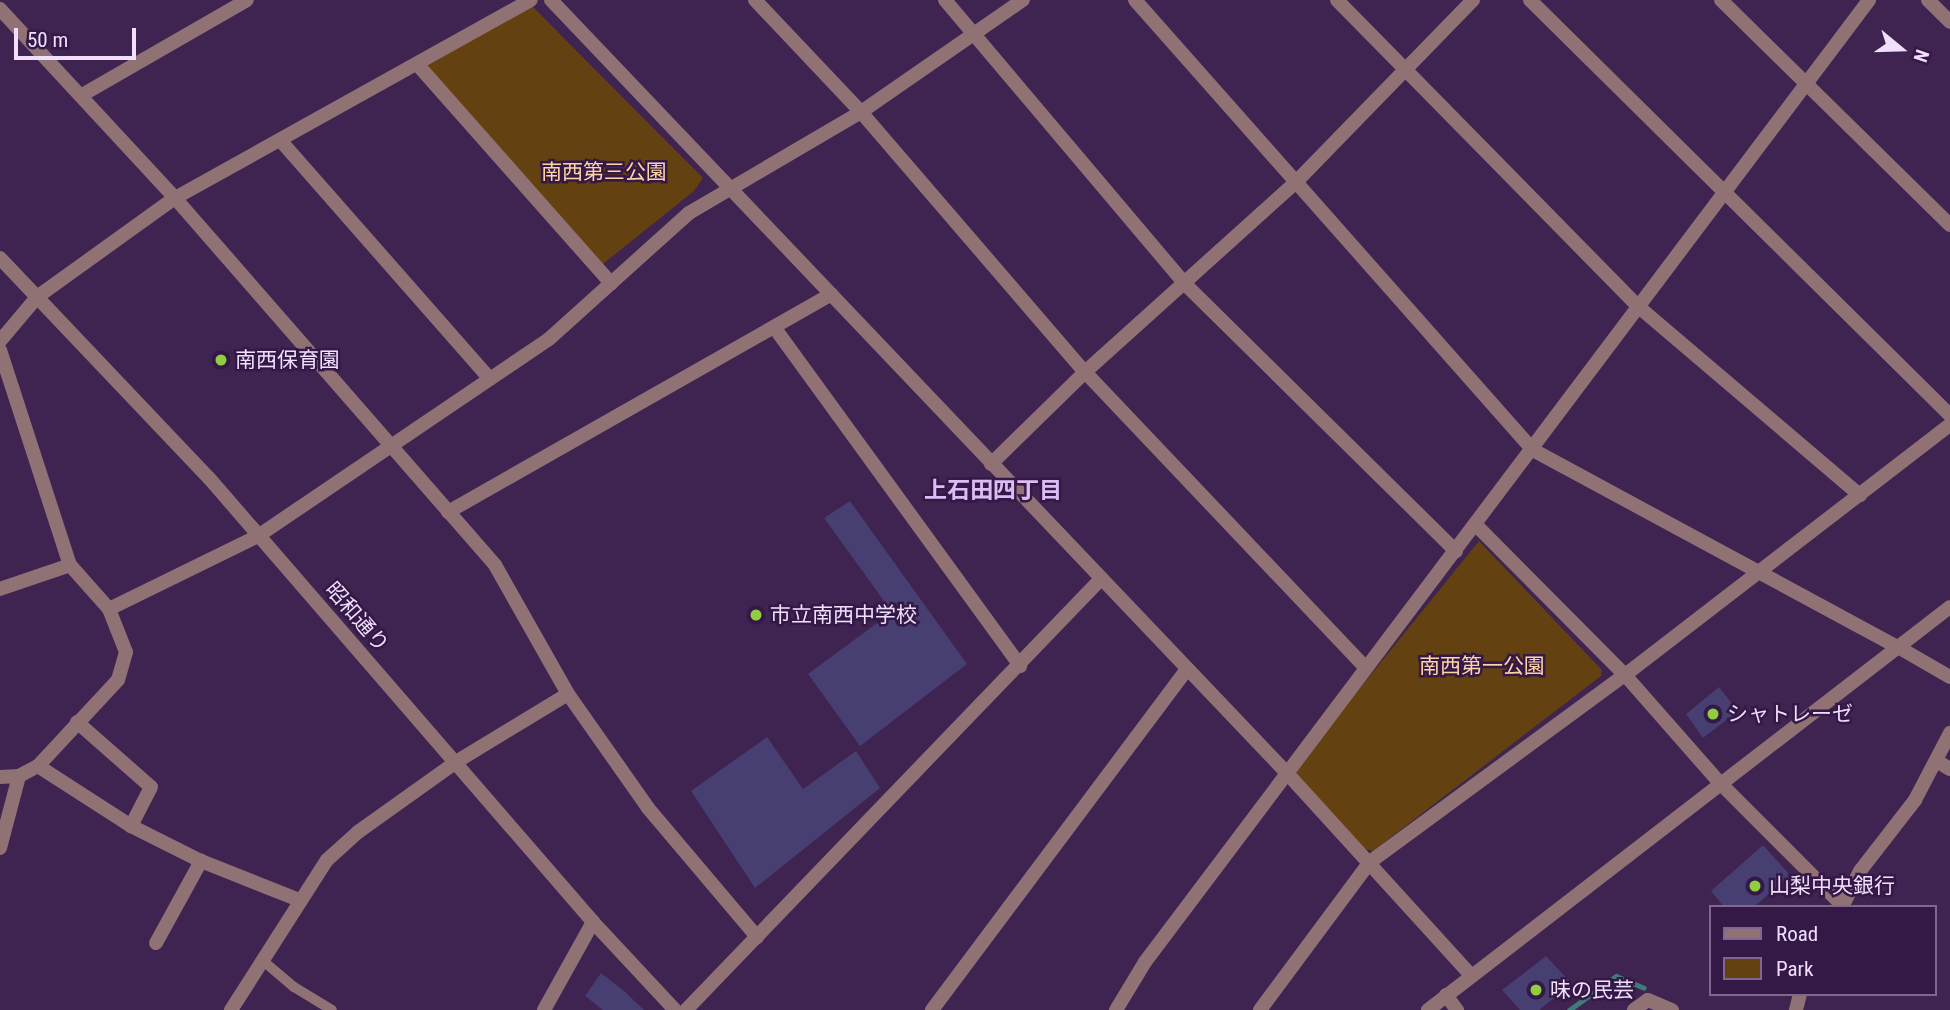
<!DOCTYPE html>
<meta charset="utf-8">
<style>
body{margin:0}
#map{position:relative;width:1950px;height:1010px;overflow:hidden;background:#3f2351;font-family:"Roboto Condensed","Noto Sans JP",sans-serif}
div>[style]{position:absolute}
.green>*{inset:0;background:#634111}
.stream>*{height:5px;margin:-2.5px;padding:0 2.5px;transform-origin:2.5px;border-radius:2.5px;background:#3f7c78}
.building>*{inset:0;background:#473e72}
.service>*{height:10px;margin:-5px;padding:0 5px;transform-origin:5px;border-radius:5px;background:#907275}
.minor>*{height:14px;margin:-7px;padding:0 7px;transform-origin:7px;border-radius:7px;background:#907275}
.tertiary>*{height:14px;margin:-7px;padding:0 7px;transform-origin:7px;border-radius:7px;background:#907275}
.dots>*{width:19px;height:19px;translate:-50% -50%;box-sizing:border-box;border:4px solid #341846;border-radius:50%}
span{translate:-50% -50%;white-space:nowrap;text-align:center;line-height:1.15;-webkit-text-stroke:5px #341846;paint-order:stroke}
.park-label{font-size:21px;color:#fdd4a5}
.poi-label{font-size:21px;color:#f0dffd}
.left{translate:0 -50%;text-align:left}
.street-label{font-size:21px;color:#f0dffd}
.neighbourhood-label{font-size:23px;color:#dcbcf5;font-weight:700}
.legend{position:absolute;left:1709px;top:905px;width:228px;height:91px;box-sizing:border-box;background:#341846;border:2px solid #7f688f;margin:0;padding:9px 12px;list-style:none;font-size:21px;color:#f0dffd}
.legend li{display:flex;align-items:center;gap:14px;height:35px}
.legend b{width:35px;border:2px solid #7f688f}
.north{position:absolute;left:1866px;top:14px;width:70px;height:70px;-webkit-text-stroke:5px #341846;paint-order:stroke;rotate:109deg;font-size:19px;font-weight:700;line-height:28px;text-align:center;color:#f0dffd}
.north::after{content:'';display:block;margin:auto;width:24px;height:32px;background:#f0dffd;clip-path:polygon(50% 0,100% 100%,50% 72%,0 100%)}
.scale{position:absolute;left:14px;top:28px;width:122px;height:32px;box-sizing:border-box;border:4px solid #f0dffd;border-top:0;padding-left:9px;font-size:21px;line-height:24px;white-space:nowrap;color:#f0dffd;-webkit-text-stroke:5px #341846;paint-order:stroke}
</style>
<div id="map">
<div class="green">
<i style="clip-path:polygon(530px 4px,703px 178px,694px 191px,599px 267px,423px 65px)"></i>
<i style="clip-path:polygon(1479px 541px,1602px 670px,1601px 676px,1373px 851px,1365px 849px,1298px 780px,1296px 767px)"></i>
</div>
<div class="stream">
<i style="left:1569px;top:1010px;width:58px;rotate:-35.9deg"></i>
<i style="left:1616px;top:976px;width:30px;rotate:23deg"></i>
</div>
<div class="building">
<i style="clip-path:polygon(850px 501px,967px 664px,860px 746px,808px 674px,892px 612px,824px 518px)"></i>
<i style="clip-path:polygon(1719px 687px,1738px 711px,1703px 738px,1686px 714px)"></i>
<i style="clip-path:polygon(767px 737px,803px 789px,856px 751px,880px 788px,755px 888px,691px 791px)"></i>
<i style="clip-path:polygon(1763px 845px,1790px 875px,1754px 907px,1724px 907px,1711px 891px)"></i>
<i style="clip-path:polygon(1546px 956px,1572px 984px,1539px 1010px,1520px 1010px,1502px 990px)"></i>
<i style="clip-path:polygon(601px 973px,623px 990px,644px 1010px,603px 1010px,585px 996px)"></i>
</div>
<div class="service">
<i style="left:262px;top:960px;width:42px;rotate:40.2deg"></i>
<i style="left:294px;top:987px;width:44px;rotate:31.2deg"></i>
</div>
<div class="minor">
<i style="left:755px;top:0;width:154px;rotate:46.6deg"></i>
<i style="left:861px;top:112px;width:343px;rotate:49.3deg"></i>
<i style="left:1085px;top:372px;width:408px;rotate:46.5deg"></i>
<i style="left:945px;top:0;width:370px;rotate:49.8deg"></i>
<i style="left:1184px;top:283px;width:382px;rotate:44.6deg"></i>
<i style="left:1337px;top:0;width:432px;rotate:45.5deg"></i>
<i style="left:1640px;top:308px;width:289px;rotate:40.4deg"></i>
<i style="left:1530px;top:0;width:590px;rotate:44.66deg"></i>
<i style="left:1721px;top:0;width:321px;rotate:44.5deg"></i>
<i style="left:0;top:9px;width:258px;rotate:47.2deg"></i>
<i style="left:175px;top:198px;width:487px;rotate:48.9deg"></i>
<i style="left:495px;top:565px;width:148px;rotate:60.5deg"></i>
<i style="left:568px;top:694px;width:139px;rotate:54.9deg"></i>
<i style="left:648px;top:808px;width:169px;rotate:49.8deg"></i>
<i style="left:417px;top:64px;width:293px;rotate:48.5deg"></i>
<i style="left:82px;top:95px;width:190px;rotate:-29.9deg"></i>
<i style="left:280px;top:140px;width:318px;rotate:48.7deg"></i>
<i style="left:774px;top:327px;width:419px;rotate:54deg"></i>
<i style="left:0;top:341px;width:57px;rotate:-49.9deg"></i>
<i style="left:37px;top:297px;width:170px;rotate:-35.7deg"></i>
<i style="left:175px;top:198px;width:407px;rotate:-29.1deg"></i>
<i style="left:0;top:350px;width:226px;rotate:72deg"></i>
<i style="left:70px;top:565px;width:59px;rotate:48.4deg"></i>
<i style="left:991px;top:464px;width:132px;rotate:-44.4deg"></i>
<i style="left:1085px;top:372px;width:284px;rotate:-42deg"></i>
<i style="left:1296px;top:182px;width:254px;rotate:-45.8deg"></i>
<i style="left:448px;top:512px;width:441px;rotate:-29.6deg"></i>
<i style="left:1476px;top:525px;width:211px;rotate:45.2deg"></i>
<i style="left:1625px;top:675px;width:144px;rotate:48.7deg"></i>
<i style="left:1720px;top:783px;width:173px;rotate:45deg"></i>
<i style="left:0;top:589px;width:74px;rotate:-18.9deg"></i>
<i style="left:1898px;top:647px;width:60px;rotate:30deg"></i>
<i style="left:77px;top:722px;width:98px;rotate:41.3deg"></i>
<i style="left:151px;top:787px;width:44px;rotate:117.1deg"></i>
<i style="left:1937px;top:761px;width:15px;rotate:32deg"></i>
<i style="left:38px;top:766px;width:111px;rotate:32.8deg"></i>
<i style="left:131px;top:826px;width:78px;rotate:26.6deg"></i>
<i style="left:201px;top:861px;width:105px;rotate:21.7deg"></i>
<i style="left:0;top:777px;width:19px;rotate:-3deg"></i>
<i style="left:19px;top:776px;width:21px;rotate:-28deg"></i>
<i style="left:38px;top:766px;width:117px;rotate:-47.1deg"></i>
<i style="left:118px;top:680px;width:29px;rotate:-74deg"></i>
<i style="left:126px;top:652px;width:46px;rotate:-111.6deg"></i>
<i style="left:109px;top:609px;width:166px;rotate:-26.1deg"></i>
<i style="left:0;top:848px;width:74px;rotate:-75.2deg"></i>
<i style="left:1842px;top:907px;width:40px;rotate:-63.4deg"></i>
<i style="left:1860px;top:871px;width:90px;rotate:-52.2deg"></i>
<i style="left:1915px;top:800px;width:76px;rotate:-62.4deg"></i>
<i style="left:156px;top:943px;width:94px;rotate:-61.2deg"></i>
<i style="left:1446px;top:995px;width:19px;rotate:54deg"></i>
<i style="left:544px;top:1010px;width:101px;rotate:-60.9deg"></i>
<i style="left:686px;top:1010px;width:597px;rotate:-46.09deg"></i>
<i style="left:932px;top:1010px;width:424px;rotate:-53.2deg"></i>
<i style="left:1260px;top:1010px;width:184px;rotate:-53.4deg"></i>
<i style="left:1370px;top:862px;width:316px;rotate:-36.3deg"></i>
<i style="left:1625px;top:675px;width:410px;rotate:-37.6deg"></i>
<i style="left:1634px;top:1010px;width:17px;rotate:-36deg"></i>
<i style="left:1648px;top:1000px;width:26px;rotate:23deg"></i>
<i style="left:1796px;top:1010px;width:16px;rotate:-76deg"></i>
</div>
<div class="tertiary">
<i style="left:551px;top:0;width:1066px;rotate:46.41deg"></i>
<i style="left:1286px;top:772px;width:275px;rotate:47.7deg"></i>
<i style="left:1135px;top:0;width:601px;rotate:48.51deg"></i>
<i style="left:1533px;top:450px;width:415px;rotate:28.4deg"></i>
<i style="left:1928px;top:0;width:31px;rotate:45deg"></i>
<i style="left:0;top:258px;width:303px;rotate:46.5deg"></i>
<i style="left:209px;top:478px;width:587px;rotate:49.14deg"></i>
<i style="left:593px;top:922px;width:120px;rotate:47deg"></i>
<i style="left:258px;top:536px;width:351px;rotate:-34.1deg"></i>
<i style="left:549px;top:339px;width:188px;rotate:-42deg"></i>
<i style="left:689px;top:213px;width:199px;rotate:-30.4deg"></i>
<i style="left:861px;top:112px;width:197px;rotate:-34.7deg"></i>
<i style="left:231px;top:1010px;width:178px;rotate:-57.4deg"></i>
<i style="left:327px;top:860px;width:42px;rotate:-42.1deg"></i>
<i style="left:358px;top:832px;width:120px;rotate:-35.5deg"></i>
<i style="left:456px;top:762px;width:131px;rotate:-31.3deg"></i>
<i style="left:1116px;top:1010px;width:56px;rotate:-58.9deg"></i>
<i style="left:1145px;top:962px;width:1204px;rotate:-53.03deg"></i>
<i style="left:1428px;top:1010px;width:659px;rotate:-37.67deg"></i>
</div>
<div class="dots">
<i style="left:221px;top:360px;background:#90cd40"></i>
<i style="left:756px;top:615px;background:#90cd40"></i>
<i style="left:1713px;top:714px;background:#90cd40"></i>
<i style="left:1755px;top:886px;background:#90cd40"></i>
<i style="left:1536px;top:990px;background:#90cd40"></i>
</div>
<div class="park-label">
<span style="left:604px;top:172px">南西第三公園</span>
<span style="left:1482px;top:666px">南西第一公園</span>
</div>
<div class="poi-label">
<span class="left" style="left:235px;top:360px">南西保育園</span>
<span class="left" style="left:770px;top:615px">市立南西中学校</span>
<span class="left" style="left:1727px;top:714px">シャトレーゼ</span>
<span class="left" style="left:1769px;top:886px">山梨中央銀行</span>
<span class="left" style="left:1550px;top:990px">味の民芸</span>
</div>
<div class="street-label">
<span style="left:357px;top:617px;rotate:49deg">昭和通り</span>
</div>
<div class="neighbourhood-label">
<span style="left:993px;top:491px">上石田四丁目</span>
</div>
<ul class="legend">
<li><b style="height:9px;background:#907275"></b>Road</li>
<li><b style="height:19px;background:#634111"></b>Park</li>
</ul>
<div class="north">N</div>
<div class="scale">50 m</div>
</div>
